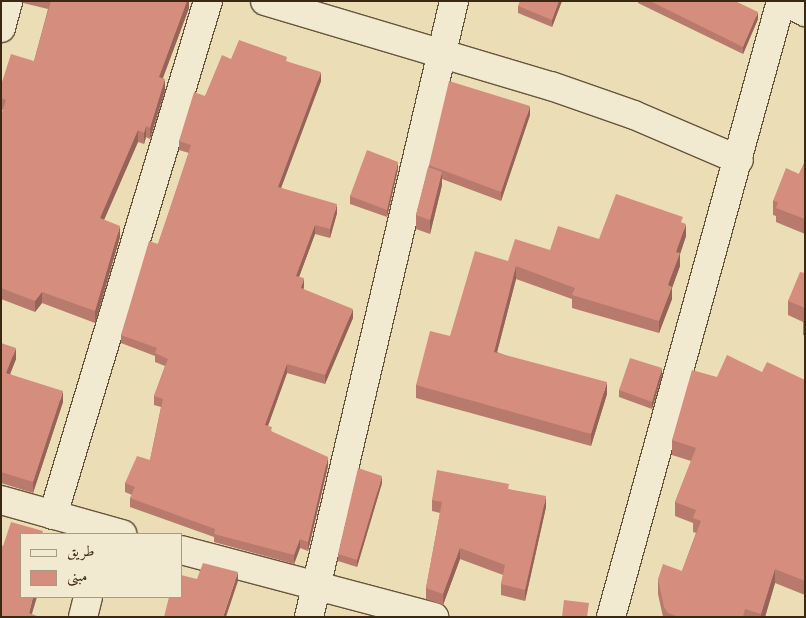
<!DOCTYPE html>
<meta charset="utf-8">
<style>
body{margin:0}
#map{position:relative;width:806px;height:618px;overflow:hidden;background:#ebdeb6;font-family:Cardo,Amiri,serif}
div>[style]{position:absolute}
.roads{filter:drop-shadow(1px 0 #67553b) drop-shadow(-1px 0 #67553b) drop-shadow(0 1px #67553b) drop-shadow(0 -1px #67553b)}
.minor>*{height:28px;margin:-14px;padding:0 14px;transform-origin:14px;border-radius:14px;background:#f2ead0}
.wall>*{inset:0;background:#b77a6c}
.shaded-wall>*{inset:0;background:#956358}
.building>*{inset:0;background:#d58e7e}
span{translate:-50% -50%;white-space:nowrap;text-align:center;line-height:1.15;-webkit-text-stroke:5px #f2ead0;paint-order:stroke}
.frame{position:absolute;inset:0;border:2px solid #3b2712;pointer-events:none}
.legend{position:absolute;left:20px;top:533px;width:162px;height:65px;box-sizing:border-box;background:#f2ead0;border:1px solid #a99c84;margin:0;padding:6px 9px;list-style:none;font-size:15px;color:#3b2712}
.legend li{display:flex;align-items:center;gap:10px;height:25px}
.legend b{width:25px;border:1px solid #a99c84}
</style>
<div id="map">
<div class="roads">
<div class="minor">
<i style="left:265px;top:1px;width:298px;rotate:16.6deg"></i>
<i style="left:551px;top:86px;width:88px;rotate:19.3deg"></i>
<i style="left:634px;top:115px;width:114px;rotate:23.2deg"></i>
<i style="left:785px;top:1px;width:23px;rotate:29deg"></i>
<i style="left:1px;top:28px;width:28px;rotate:-75deg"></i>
<i style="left:1px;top:500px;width:126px;rotate:15.7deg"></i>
<i style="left:53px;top:515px;width:537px;rotate:-73.22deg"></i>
<i style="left:181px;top:550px;width:262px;rotate:14.8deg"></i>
<i style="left:83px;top:617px;width:21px;rotate:-76deg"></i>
<i style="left:309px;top:617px;width:633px;rotate:-76.75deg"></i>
<i style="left:611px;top:617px;width:639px;rotate:-74.57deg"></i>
</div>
</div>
<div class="wall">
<i style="clip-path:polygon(23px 1px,189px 1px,189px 8px,163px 78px,165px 90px,150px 139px,146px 137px,144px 144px,138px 142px,104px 220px,120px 237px,95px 323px,42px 303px,35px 312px,1px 299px,1px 116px,3px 110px,1px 109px,1px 85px,34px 61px,48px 9px,23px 3px)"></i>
<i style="clip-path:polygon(562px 1px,552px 27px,518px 13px,518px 6px)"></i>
<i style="clip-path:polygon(638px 1px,735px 1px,758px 19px,743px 54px,638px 3px)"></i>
<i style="clip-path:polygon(231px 59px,287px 62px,321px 81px,281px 188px,337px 213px,330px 238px,315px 234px,299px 277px,304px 287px,303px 289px,353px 318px,325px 384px,287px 373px,268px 426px,272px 432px,328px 466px,308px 551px,300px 548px,294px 564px,214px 542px,214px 537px,130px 507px,130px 498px,132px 495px,125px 492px,125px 483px,150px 460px,161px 407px,154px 405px,154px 396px,165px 366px,155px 362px,155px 356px,121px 343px,121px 335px,158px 244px,189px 153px,179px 150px,179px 141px,205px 96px)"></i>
<i style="clip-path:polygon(530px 115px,501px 201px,442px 179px,442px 185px,430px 234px,416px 229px,416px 215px,429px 165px)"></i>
<i style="clip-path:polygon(805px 161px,805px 234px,776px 222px,776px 216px,773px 215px,773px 201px,799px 174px)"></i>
<i style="clip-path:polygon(398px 169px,387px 217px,350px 204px,350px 196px)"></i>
<i style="clip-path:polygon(683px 223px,686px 236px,680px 254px,680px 266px,672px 287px,672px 299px,659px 333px,572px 308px,572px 299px,516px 279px,497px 352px,607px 394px,591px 446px,416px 398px,416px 385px,450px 336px,508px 261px,550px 250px,599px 239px)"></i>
<i style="clip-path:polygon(805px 273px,805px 336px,803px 335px,803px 322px,788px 315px,788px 301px)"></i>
<i style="clip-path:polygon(1px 343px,16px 359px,10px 374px,63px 402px,33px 493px,1px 483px)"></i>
<i style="clip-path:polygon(762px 372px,805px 380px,805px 595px,775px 583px,765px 617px,663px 617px,658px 594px,658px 579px,682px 571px,696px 533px,693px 532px,693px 523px,675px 516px,675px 502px,691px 461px,672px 455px,672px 440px,717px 377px)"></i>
<i style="clip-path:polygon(662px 375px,652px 409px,619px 397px,619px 390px)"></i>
<i style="clip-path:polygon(382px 483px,357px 567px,338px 561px,338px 554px)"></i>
<i style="clip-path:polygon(509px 489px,546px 507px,525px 601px,501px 595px,501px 584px,503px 575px,460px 559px,443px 605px,426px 599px,426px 588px,440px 513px,432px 511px,432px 500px)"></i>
</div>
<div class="shaded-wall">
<i style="clip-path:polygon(187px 1px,189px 1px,189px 8px,159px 88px,159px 77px)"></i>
<i style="clip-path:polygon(559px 1px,562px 1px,552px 27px,552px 20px)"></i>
<i style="clip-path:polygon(758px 12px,758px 19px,743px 54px,743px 47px)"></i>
<i style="clip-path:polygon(321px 72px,321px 81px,278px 196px,278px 187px)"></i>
<i style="clip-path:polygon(165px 79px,165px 90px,150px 139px,150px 128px)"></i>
<i style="clip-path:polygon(530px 106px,530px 115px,501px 201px,501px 192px)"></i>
<i style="clip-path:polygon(146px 126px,146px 137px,144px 144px,144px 133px)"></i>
<i style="clip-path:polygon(138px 130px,138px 142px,100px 229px,100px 218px)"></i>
<i style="clip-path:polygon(398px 162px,398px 169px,387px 217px,387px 210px)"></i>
<i style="clip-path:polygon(442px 172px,442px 185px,430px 234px,430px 220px)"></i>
<i style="clip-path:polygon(337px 204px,337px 213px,330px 238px,330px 229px)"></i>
<i style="clip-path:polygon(686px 224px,686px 236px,680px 254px,680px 266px,671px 291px,672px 287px,672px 299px,659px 333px,659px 321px,676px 252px)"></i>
<i style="clip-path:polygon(315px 225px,315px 234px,296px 285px,296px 276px)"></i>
<i style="clip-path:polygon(120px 226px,120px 237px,95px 323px,95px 311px)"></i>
<i style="clip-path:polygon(516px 266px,516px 279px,494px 364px,494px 352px)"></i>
<i style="clip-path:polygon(304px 278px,304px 287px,301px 297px,301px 288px)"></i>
<i style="clip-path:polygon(42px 292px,42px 303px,35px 312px,35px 301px)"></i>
<i style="clip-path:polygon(353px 309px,353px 318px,325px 384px,325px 375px)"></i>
<i style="clip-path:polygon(16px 348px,16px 359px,6px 384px,6px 373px)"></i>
<i style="clip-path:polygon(287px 364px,287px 373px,265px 434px,265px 425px)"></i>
<i style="clip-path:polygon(662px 368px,662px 375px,652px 409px,652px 402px)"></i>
<i style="clip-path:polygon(607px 382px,607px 394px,591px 446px,591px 434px)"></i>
<i style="clip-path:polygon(63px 391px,63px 402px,33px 493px,33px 482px)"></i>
<i style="clip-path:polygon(328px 457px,328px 466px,308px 551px,308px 542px)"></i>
<i style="clip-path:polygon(382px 476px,382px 483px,357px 567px,357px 560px)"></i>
<i style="clip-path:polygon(546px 496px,546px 507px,525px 601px,525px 590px)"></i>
<i style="clip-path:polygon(300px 539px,300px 548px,294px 564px,294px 555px)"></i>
<i style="clip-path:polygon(460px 548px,460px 559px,443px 605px,443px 594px)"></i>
<i style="clip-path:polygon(775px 569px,775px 583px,765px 617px,761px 617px,761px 614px)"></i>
<i style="clip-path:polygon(238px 572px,238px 581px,226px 617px,223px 617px)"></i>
<i style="clip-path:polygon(33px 597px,37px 597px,31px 617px,29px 613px)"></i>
</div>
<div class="building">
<i style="clip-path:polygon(51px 1px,187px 1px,159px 77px,165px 79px,150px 128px,146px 126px,144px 133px,138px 130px,100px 218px,120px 226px,95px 311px,42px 292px,35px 301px,1px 288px,1px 116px,6px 100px,1px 98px,1px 85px,11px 54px,34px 61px)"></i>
<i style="clip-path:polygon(520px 1px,559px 1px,552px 20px,518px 6px)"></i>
<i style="clip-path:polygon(650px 1px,735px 1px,758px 12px,743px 47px)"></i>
<i style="clip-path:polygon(239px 40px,287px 57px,286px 61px,321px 72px,278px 187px,337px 204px,330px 229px,315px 225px,296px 276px,304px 278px,301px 288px,353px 309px,325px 375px,287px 364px,265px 425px,272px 427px,271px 431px,328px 457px,308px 542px,300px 539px,294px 555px,214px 534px,215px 529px,130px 498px,135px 487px,125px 483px,137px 456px,150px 460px,163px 399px,154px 396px,168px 359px,155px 353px,157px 348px,121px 335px,149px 241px,158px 244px,191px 145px,179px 141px,194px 92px,205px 96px,222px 55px,231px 59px)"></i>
<i style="clip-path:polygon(449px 81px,530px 106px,501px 192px,429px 165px)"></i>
<i style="clip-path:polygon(367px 150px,398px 162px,387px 210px,350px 196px)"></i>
<i style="clip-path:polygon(805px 161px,805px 219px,776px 208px,778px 202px,773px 201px,786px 168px,799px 174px)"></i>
<i style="clip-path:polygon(428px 167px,442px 172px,430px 220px,416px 215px)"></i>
<i style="clip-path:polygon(616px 194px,683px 217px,681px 222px,686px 224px,676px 252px,680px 253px,668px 285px,672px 287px,659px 321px,572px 295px,575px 288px,516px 266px,494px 352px,607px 382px,591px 434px,416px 385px,430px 331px,450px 336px,475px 251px,508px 261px,515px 239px,550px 250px,558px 226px,599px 239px)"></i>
<i style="clip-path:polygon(800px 272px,805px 273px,805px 308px,788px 301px)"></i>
<i style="clip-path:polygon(1px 343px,16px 348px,6px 373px,63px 391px,33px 482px,1px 472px)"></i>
<i style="clip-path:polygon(727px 355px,762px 372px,767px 362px,805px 380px,805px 581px,775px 569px,761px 614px,745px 609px,743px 617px,679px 617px,668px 613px,664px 607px,658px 579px,663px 564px,682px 571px,701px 521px,693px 518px,696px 510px,675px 502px,696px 448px,672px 440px,692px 370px,717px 377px)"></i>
<i style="clip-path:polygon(630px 358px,662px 368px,652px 402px,619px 390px)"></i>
<i style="clip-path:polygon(358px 468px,382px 476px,357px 560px,338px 554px)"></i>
<i style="clip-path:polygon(437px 470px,509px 484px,508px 489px,546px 496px,525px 590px,501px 584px,505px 565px,460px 548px,443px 594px,426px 588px,442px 502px,432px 500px)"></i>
<i style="clip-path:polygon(11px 522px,43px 531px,42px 534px,21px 534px,21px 597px,33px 597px,29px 613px,40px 617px,1px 617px,1px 545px,3px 546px)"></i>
<i style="clip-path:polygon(203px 563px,238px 572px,223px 617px,164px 617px,169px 597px,181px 597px,181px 575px,197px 579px)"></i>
<i style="clip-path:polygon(564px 600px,589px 603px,587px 617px,562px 617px)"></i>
</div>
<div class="frame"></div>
<ul class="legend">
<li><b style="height:6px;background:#f2ead0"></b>طريق</li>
<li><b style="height:14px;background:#d58e7e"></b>مبنى</li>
</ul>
</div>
